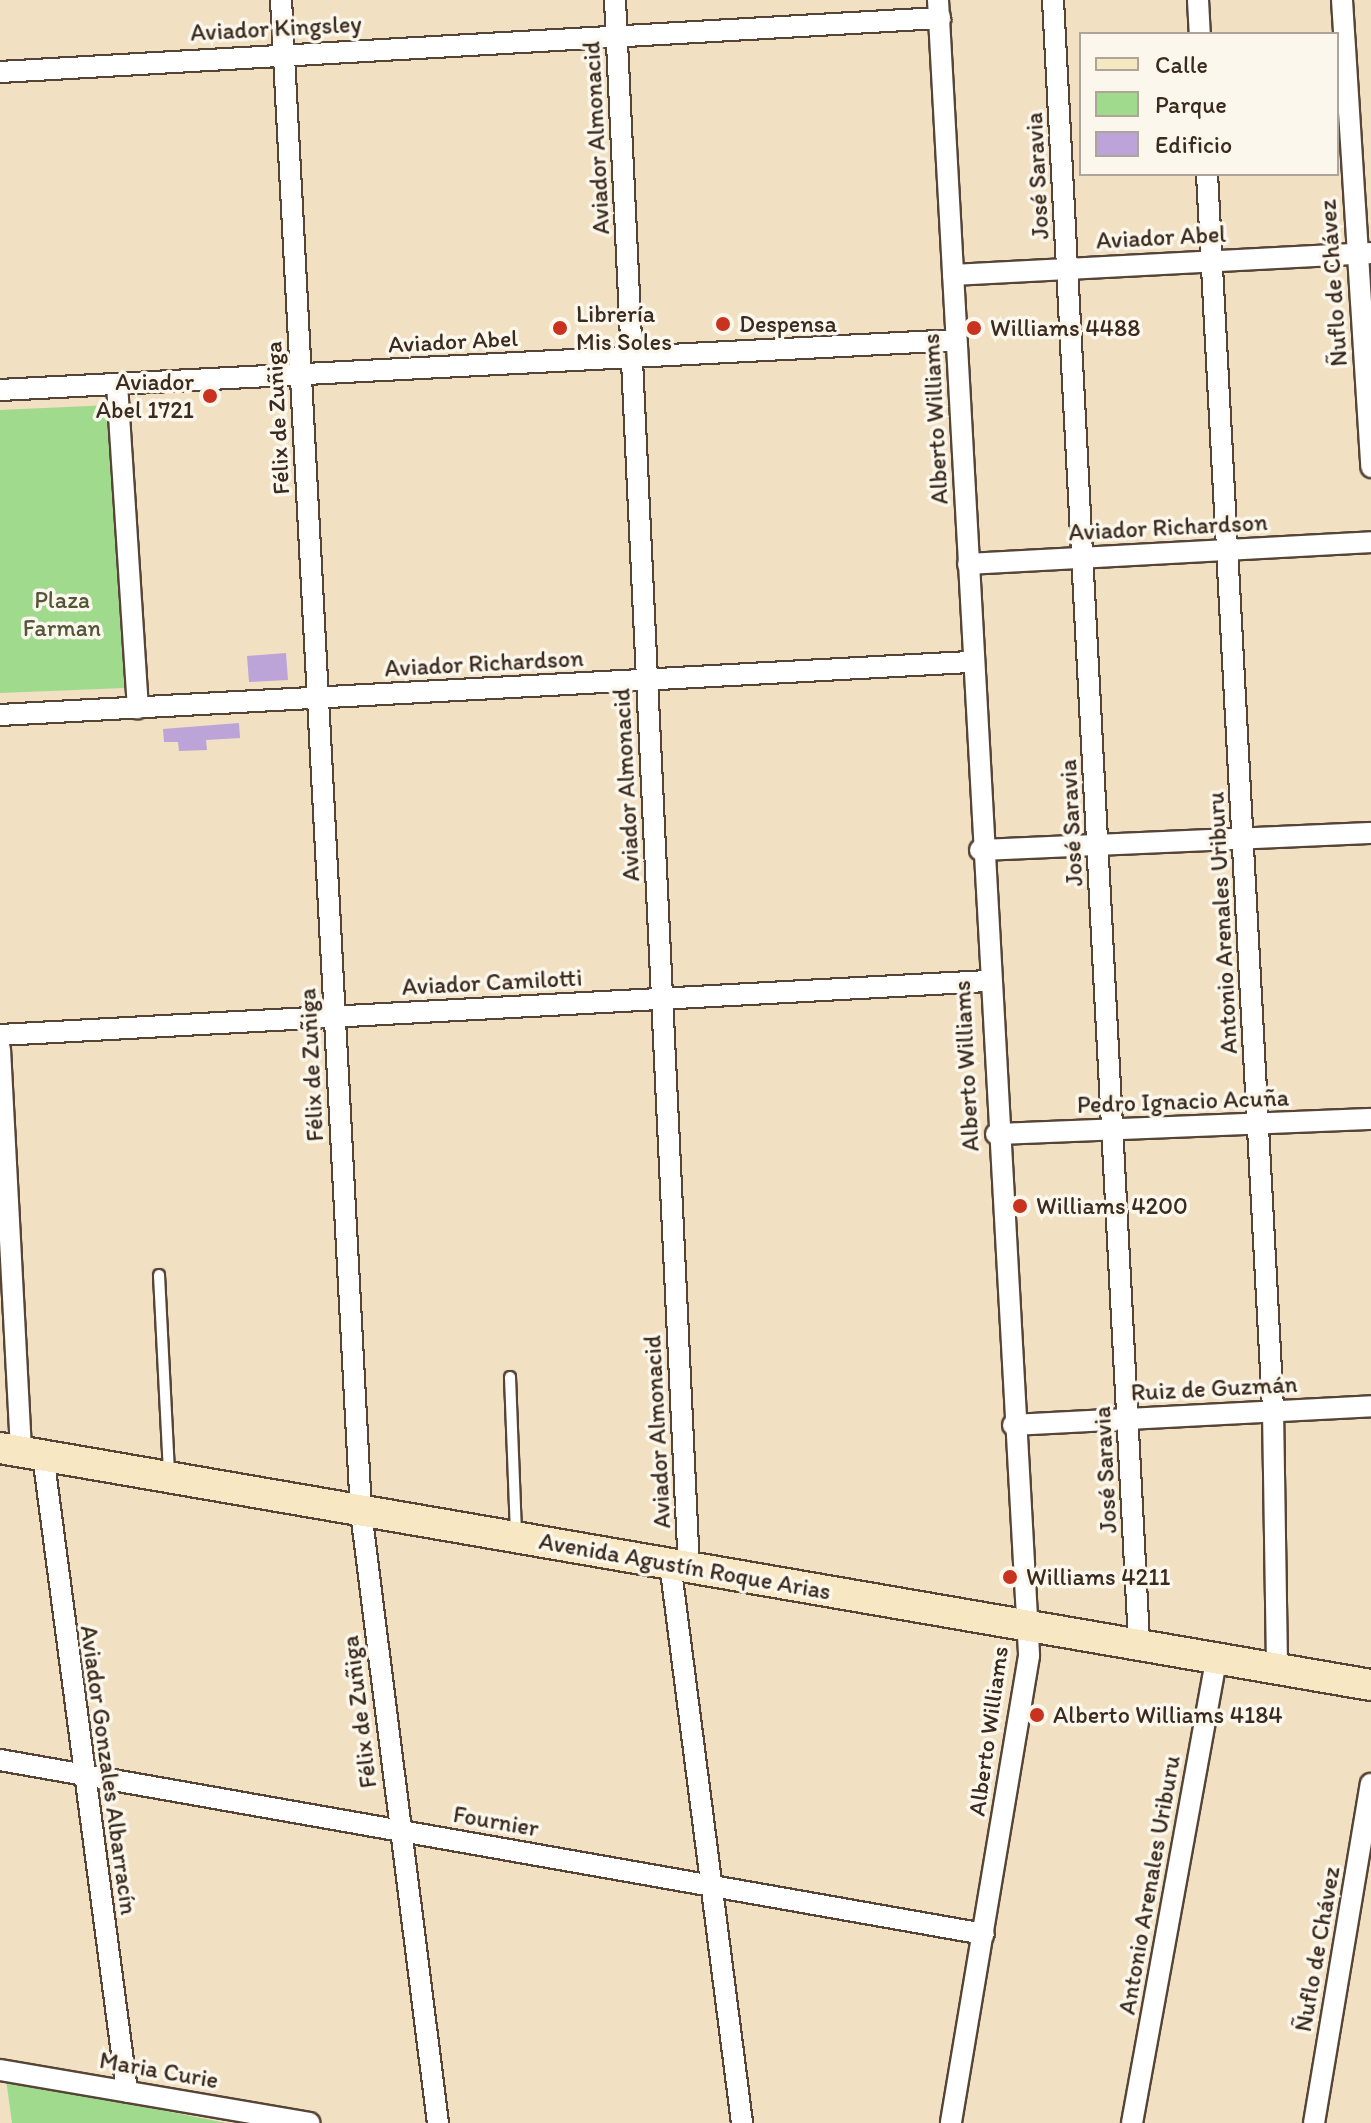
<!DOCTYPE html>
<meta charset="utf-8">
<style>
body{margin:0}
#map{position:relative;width:1371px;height:2123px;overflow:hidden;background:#f1e0c2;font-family:Itim,sans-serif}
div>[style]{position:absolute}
.green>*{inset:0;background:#9fda8d}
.building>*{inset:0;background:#bca3d8}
.roads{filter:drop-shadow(2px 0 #564537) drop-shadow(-2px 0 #564537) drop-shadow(0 2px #564537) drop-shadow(0 -2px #564537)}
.lane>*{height:10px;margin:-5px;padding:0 5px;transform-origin:5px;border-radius:5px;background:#fff}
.street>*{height:20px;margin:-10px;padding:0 10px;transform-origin:10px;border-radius:10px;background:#fff}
.secondary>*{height:30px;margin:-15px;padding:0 15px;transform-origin:15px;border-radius:15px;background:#f7e8c3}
.dots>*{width:22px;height:22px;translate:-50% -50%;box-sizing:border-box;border:4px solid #fbf7ec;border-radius:50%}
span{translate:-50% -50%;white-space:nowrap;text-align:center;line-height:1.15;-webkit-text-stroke:7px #fbf7ec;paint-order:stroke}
.street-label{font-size:24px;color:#3b2a1e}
.poi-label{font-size:24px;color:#3b2a1e}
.left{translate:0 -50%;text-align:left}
.right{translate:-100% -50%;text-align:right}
.park-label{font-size:24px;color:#54563a}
.legend{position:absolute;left:1079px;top:32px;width:260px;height:144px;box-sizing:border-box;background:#fbf7ec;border:2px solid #aea59a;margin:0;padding:10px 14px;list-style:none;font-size:24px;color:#3b2a1e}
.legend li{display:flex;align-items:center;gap:16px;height:40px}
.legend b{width:40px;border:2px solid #aea59a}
</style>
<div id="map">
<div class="green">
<i style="clip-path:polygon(111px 405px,129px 679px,124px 688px,0 693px,0 410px)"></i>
<i style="clip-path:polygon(6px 2079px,226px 2123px,12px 2123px)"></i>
</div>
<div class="building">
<i style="clip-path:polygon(286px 653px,288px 680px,249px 682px,247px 656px)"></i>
<i style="clip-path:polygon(239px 723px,240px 738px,206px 740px,207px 750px,179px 751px,178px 742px,164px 742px,163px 729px)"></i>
</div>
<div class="roads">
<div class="lane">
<i style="left:159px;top:1275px;width:199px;rotate:87.1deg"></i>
<i style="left:510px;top:1377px;width:159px;rotate:87.8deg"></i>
</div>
<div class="street">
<i style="left:281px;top:0;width:1514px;rotate:86.97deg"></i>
<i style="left:361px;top:1512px;width:616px;rotate:82.82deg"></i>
<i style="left:615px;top:0;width:1570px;rotate:87.3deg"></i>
<i style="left:938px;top:0;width:1658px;rotate:86.85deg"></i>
<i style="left:1029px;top:1656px;width:473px;rotate:99.5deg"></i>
<i style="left:1053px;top:0;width:1645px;rotate:87deg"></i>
<i style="left:1198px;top:0;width:34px;rotate:87deg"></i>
<i style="left:1342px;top:0;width:468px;rotate:86.4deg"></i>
<i style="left:0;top:72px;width:942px;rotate:-3.29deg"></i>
<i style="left:1207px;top:174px;width:1238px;rotate:86.94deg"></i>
<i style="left:1273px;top:1410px;width:259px;rotate:89.1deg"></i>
<i style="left:953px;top:275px;width:419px;rotate:-3deg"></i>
<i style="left:117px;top:384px;width:325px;rotate:86.3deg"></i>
<i style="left:0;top:390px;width:957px;rotate:-2.99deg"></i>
<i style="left:968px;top:564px;width:404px;rotate:-3.1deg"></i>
<i style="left:0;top:715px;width:971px;rotate:-3.13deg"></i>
<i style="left:980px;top:850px;width:391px;rotate:-2.5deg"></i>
<i style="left:0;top:1035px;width:988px;rotate:-3.13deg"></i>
<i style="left:0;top:1049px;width:403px;rotate:87deg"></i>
<i style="left:996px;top:1134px;width:375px;rotate:-2.3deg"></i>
<i style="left:1013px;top:1425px;width:359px;rotate:-3deg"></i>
<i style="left:43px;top:1455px;width:642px;rotate:82.48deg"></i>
<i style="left:670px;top:1563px;width:565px;rotate:82.67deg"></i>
<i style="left:0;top:1760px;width:999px;rotate:10.03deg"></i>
<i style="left:0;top:2070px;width:314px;rotate:9.7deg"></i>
<i style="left:1132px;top:2123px;width:474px;rotate:-79.7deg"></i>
<i style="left:1314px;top:2123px;width:344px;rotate:-80.5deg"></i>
</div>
<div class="secondary">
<i style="left:0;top:1448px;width:1391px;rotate:9.81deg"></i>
</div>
</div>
<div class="dots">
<i style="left:723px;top:324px;background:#c8321e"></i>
<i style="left:560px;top:328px;background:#c8321e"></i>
<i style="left:974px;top:328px;background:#c8321e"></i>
<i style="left:210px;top:396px;background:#c8321e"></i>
<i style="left:1020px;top:1206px;background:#c8321e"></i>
<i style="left:1010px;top:1577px;background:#c8321e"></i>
<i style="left:1037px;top:1715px;background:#c8321e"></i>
</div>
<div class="street-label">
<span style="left:276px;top:28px;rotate:-3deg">Aviador Kingsley</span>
<span style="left:596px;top:138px;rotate:-93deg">Aviador Almonacid</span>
<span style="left:1037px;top:176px;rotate:-93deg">José Saravia</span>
<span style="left:1161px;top:237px;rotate:-3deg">Aviador Abel</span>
<span style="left:1333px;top:283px;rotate:-94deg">Ñuflo de Chávez</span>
<span style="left:453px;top:341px;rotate:-3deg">Aviador Abel</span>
<span style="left:277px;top:418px;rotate:-93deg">Félix de Zuñiga</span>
<span style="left:935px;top:419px;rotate:-93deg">Alberto Williams</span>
<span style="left:1168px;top:527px;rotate:-3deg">Aviador Richardson</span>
<span style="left:484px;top:663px;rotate:-3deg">Aviador Richardson</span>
<span style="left:626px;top:785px;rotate:-93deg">Aviador Almonacid</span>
<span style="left:1071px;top:823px;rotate:-93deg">José Saravia</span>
<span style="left:1222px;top:923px;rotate:-93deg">Antonio Arenales Uriburu</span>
<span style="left:492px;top:982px;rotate:-3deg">Aviador Camilotti</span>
<span style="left:311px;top:1065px;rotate:-93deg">Félix de Zuñiga</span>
<span style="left:966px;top:1066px;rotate:-93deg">Alberto Williams</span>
<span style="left:1183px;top:1101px;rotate:-2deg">Pedro Ignacio Acuña</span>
<span style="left:1214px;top:1388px;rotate:-3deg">Ruiz de Guzmán</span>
<span style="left:657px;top:1432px;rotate:-93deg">Aviador Almonacid</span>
<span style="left:1105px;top:1470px;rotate:-93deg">José Saravia</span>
<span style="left:685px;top:1566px;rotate:10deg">Avenida Agustín Roque Arias</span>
<span style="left:359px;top:1712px;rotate:-97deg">Félix de Zuñiga</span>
<span style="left:988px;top:1731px;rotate:-82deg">Alberto Williams</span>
<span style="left:109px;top:1770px;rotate:82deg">Aviador Gonzales Albarracín</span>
<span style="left:496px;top:1821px;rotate:10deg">Fournier</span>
<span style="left:1149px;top:1885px;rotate:-80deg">Antonio Arenales Uriburu</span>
<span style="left:1317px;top:1949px;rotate:-80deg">Ñuflo de Chávez</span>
<span style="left:159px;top:2070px;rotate:10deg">Maria Curie</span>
</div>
<div class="poi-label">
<span class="left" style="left:576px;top:328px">Librería<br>Mis Soles</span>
<span class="left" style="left:739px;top:324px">Despensa</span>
<span class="left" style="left:990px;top:328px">Williams 4488</span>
<span class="right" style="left:194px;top:396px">Aviador<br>Abel 1721</span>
<span class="left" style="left:1036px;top:1206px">Williams 4200</span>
<span class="left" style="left:1026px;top:1577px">Williams 4211</span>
<span class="left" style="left:1053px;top:1715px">Alberto Williams 4184</span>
</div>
<div class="park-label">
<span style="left:62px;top:614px">Plaza<br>Farman</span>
</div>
<ul class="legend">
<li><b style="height:10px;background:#f7e8c3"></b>Calle</li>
<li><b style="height:22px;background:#9fda8d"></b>Parque</li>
<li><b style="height:22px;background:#bca3d8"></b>Edificio</li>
</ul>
</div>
